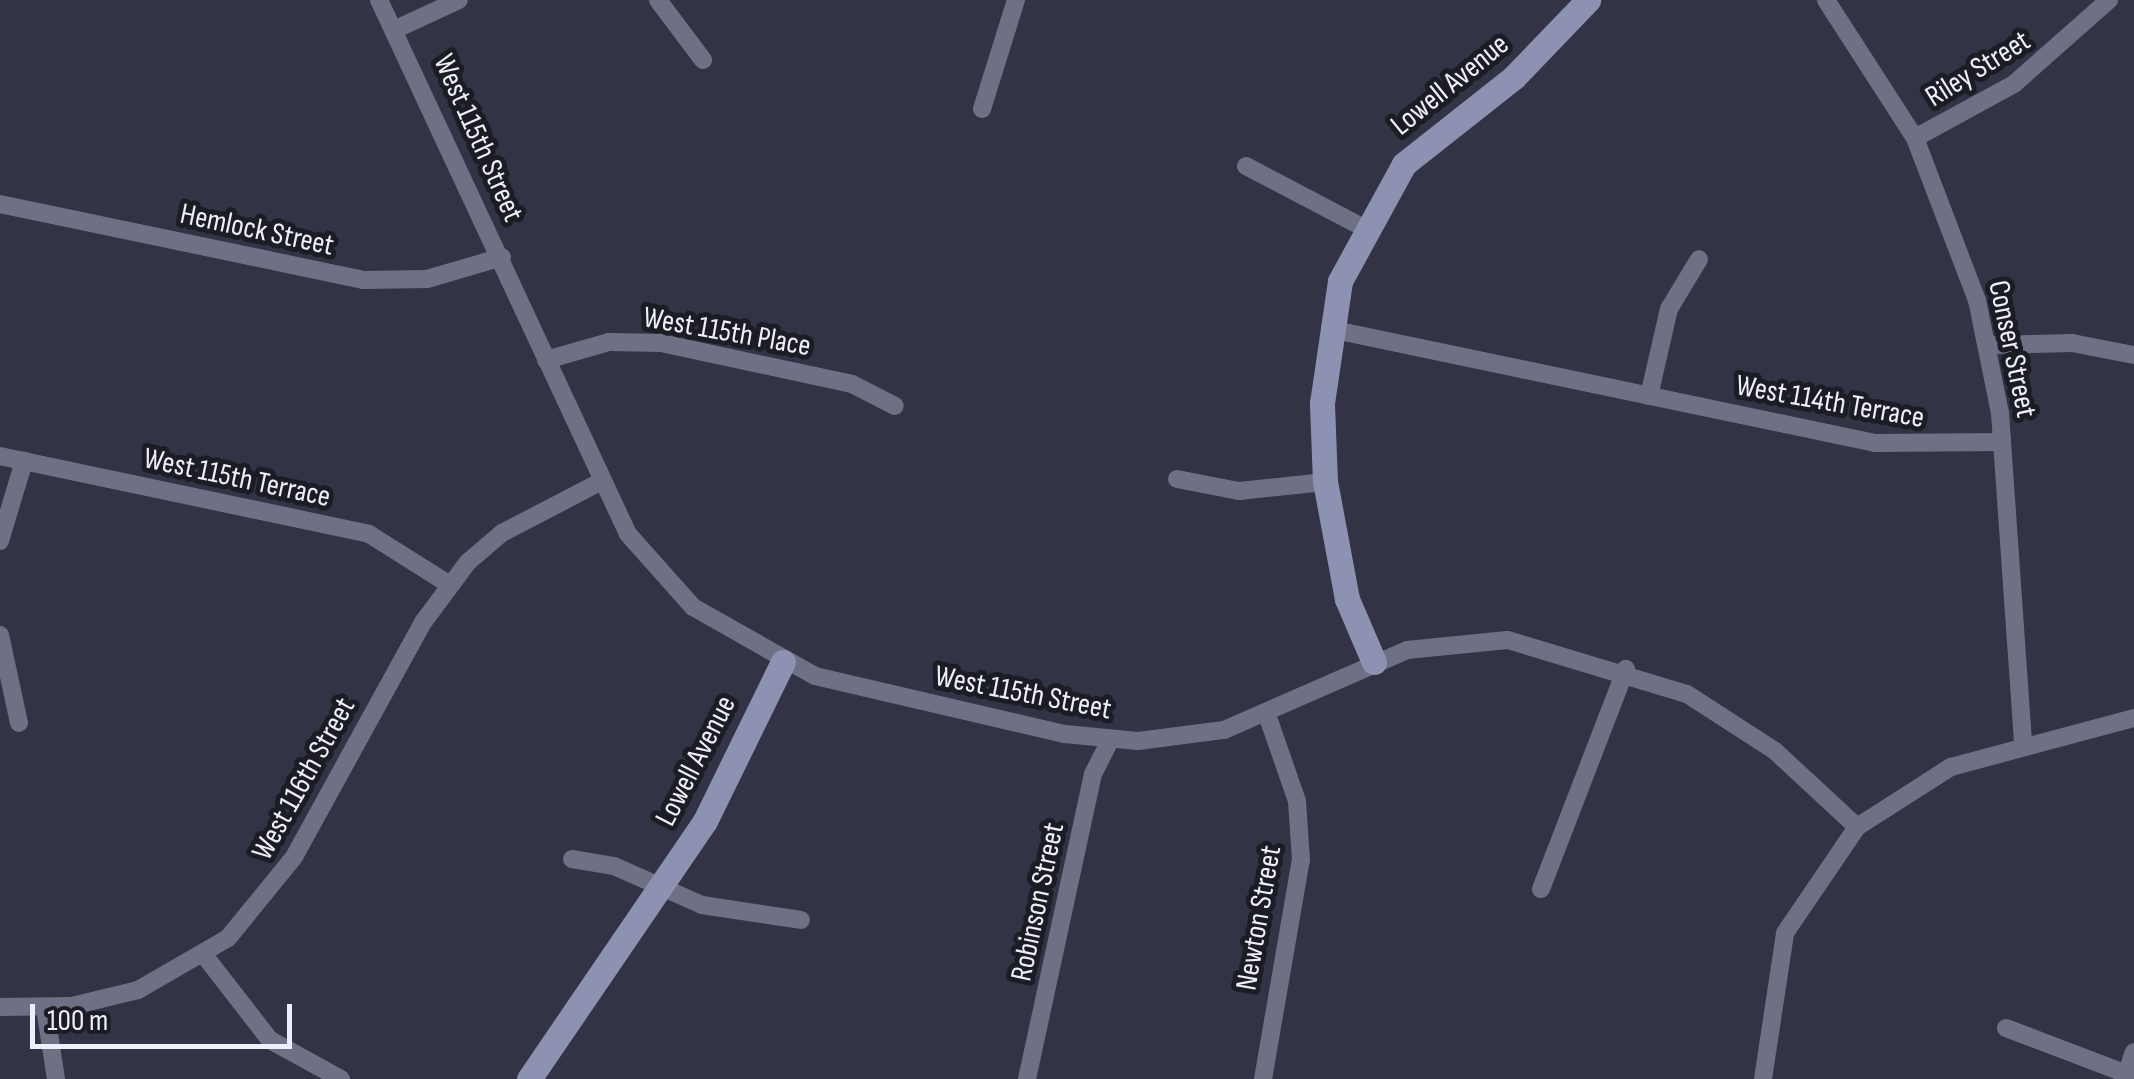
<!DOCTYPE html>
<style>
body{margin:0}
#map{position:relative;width:2134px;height:1079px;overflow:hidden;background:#323445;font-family:"Sofia Sans Condensed",sans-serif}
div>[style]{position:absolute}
.street>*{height:18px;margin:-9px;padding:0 9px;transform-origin:9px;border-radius:9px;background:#6e7185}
.secondary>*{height:25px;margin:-12.5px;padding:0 12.5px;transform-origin:12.5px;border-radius:12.5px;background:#8e92b2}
span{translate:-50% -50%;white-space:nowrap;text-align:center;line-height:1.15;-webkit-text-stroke:10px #1b1c24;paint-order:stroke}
.street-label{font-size:30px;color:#eeeffb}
.scale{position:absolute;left:30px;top:1004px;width:262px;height:45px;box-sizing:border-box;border:5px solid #eeeffb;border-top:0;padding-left:12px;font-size:30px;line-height:35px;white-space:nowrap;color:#eeeffb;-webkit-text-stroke:8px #1b1c24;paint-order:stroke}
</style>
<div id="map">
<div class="street">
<i style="left:379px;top:0;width:589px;rotate:65deg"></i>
<i style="left:628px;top:534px;width:98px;rotate:48.3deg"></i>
<i style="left:693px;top:607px;width:140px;rotate:29.5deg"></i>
<i style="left:815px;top:676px;width:257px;rotate:13.1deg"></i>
<i style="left:1065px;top:734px;width:73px;rotate:5.5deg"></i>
<i style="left:1138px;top:741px;width:87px;rotate:-7.3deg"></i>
<i style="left:1224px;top:730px;width:200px;rotate:-23.6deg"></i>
<i style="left:1407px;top:650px;width:101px;rotate:-5.7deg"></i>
<i style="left:1508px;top:640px;width:187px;rotate:16.8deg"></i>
<i style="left:1687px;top:694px;width:105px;rotate:32.9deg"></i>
<i style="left:1775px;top:751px;width:112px;rotate:42.8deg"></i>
<i style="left:1857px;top:827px;width:112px;rotate:-32.6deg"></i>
<i style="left:1951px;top:767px;width:189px;rotate:-15deg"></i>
<i style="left:658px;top:0;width:75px;rotate:53.1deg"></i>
<i style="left:1826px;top:0;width:164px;rotate:57.2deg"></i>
<i style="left:1915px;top:138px;width:173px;rotate:69.1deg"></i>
<i style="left:1977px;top:300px;width:115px;rotate:78.5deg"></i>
<i style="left:2000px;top:413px;width:334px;rotate:86deg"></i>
<i style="left:396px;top:29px;width:69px;rotate:-24.7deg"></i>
<i style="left:982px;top:109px;width:114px;rotate:-72.7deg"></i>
<i style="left:1915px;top:138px;width:113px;rotate:-28.6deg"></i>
<i style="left:2014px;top:84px;width:127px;rotate:-41.5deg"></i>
<i style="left:1246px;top:166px;width:131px;rotate:27.7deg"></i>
<i style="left:0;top:204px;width:372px;rotate:11.8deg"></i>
<i style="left:364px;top:280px;width:63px;rotate:-0.9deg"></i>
<i style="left:427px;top:279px;width:78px;rotate:-16.3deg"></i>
<i style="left:1330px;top:329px;width:557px;rotate:11.81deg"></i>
<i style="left:1875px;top:443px;width:127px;rotate:-0.5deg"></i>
<i style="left:1987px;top:345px;width:85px;rotate:-1.3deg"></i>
<i style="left:2072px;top:343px;width:63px;rotate:11deg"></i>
<i style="left:546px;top:360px;width:66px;rotate:-15.9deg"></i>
<i style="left:609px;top:342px;width:52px;rotate:1.1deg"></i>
<i style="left:661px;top:343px;width:195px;rotate:12.1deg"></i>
<i style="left:852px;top:384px;width:48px;rotate:27.1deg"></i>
<i style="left:1649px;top:396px;width:89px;rotate:-77.1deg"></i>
<i style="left:1669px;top:309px;width:58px;rotate:-59deg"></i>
<i style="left:0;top:456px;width:377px;rotate:11.9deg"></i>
<i style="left:369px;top:534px;width:96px;rotate:32.2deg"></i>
<i style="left:1177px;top:479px;width:63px;rotate:11deg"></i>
<i style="left:1239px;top:491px;width:86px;rotate:-6deg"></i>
<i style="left:0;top:541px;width:84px;rotate:-73.3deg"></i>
<i style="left:0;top:635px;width:90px;rotate:77.8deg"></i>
<i style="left:572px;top:859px;width:43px;rotate:9.5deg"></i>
<i style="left:614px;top:866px;width:96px;rotate:23.9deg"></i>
<i style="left:702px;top:905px;width:100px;rotate:8.6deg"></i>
<i style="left:1541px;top:889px;width:236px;rotate:-68.9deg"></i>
<i style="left:204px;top:955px;width:108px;rotate:52.2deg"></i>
<i style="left:270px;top:1040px;width:81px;rotate:28.8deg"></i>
<i style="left:0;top:1007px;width:72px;rotate:-0.8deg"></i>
<i style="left:72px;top:1006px;width:68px;rotate:-13.6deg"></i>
<i style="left:138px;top:990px;width:104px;rotate:-30deg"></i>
<i style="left:228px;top:938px;width:104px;rotate:-50.8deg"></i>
<i style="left:294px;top:857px;width:269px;rotate:-61.2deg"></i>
<i style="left:424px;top:621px;width:74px;rotate:-53.3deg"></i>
<i style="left:468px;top:562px;width:45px;rotate:-40.5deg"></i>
<i style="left:502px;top:533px;width:108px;rotate:-27.5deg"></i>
<i style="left:45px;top:1008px;width:72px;rotate:81.2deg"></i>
<i style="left:2006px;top:1028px;width:129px;rotate:20.8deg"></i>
<i style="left:1027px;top:1079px;width:312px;rotate:-77.8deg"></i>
<i style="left:1093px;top:774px;width:39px;rotate:-63deg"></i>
<i style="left:1263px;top:1079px;width:222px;rotate:-80.2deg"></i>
<i style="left:1301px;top:860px;width:59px;rotate:-93.9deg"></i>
<i style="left:1297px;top:801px;width:94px;rotate:-109.2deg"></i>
<i style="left:1763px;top:1079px;width:148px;rotate:-81.4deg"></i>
<i style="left:1785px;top:933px;width:128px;rotate:-55.8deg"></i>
<i style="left:2125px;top:1079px;width:28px;rotate:-72deg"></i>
</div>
<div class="secondary">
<i style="left:1374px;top:662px;width:69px;rotate:-113.2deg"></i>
<i style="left:1347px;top:599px;width:119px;rotate:-100.6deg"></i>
<i style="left:1325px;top:482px;width:79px;rotate:-92.2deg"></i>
<i style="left:1322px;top:403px;width:123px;rotate:-81.6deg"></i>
<i style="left:1340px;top:281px;width:133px;rotate:-61.3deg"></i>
<i style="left:1404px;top:164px;width:140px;rotate:-38.3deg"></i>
<i style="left:1514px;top:77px;width:107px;rotate:-46.1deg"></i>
<i style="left:529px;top:1079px;width:312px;rotate:-55.7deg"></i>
<i style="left:705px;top:821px;width:177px;rotate:-63.9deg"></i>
</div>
<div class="street-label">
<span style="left:1978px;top:69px;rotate:-32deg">Riley Street</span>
<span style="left:1450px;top:85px;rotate:-39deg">Lowell Avenue</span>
<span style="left:478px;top:138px;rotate:66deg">West 115th Street</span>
<span style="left:257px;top:230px;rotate:12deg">Hemlock Street</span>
<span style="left:727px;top:332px;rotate:10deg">West 115th Place</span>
<span style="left:2012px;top:349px;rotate:78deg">Conser Street</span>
<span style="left:1830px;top:402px;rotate:10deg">West 114th Terrace</span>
<span style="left:237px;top:478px;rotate:12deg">West 115th Terrace</span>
<span style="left:1023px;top:693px;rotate:11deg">West 115th Street</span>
<span style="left:696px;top:761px;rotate:-63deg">Lowell Avenue</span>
<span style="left:304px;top:779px;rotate:-61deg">West 116th Street</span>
<span style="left:1038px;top:902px;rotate:-78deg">Robinson Street</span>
<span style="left:1259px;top:918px;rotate:-80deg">Newton Street</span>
</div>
<div class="scale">100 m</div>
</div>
